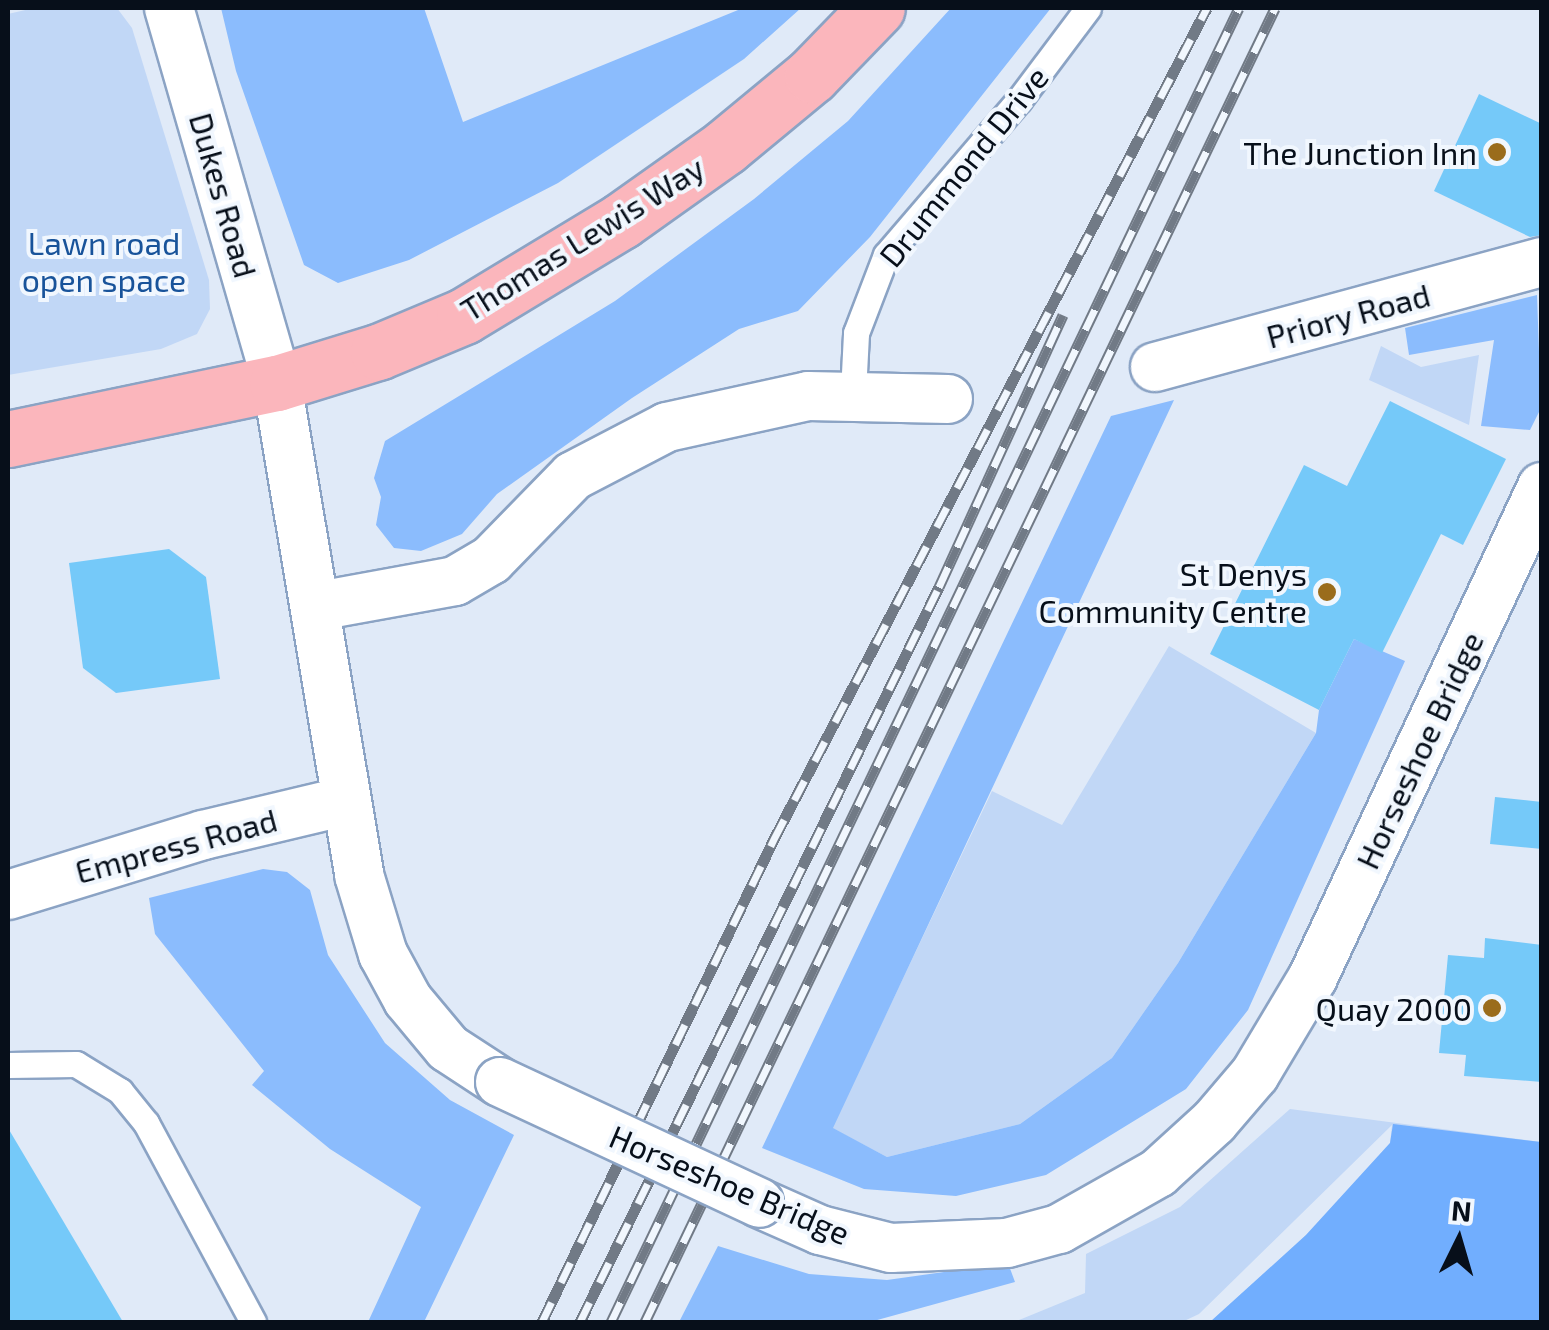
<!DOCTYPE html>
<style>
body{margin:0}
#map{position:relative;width:1549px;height:1330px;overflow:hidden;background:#e0eaf8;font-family:"Exo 2",sans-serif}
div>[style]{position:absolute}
.green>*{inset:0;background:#c1d7f6}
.forest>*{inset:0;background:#8bbcfd}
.water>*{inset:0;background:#71aefe}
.building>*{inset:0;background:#75c9f9}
.roads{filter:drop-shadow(2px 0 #8ba3c4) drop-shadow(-2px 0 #8ba3c4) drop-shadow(0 2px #8ba3c4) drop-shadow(0 -2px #8ba3c4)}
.lane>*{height:25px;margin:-12.5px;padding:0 12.5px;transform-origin:12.5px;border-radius:12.5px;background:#fff}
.street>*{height:48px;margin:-24px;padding:0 24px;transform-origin:24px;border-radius:24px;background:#fff}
.primary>*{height:55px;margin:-27.5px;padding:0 27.5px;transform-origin:27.5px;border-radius:27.5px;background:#fbb6bc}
.rail>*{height:11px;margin-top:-5.5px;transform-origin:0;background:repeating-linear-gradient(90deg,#f1f7fe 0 22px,#717a86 0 44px);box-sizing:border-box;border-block:2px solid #717a86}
.bridges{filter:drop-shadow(2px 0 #8ba3c4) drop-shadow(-2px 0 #8ba3c4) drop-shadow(0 2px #8ba3c4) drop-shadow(0 -2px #8ba3c4)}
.street-bridge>*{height:48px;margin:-24px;padding:0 24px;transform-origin:24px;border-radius:24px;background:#fff}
.dots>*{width:28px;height:28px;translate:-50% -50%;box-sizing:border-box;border:5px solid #f1f7fe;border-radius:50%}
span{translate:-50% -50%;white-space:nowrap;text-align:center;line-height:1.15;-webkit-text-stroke:8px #f1f7fe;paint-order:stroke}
.poi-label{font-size:32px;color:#070f1a}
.right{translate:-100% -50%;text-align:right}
.street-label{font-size:32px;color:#070f1a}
.park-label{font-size:32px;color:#18539a}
.frame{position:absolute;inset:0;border:10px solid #070f1a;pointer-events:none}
.north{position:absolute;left:1409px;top:1190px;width:100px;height:100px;-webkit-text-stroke:8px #f1f7fe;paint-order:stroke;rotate:5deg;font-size:28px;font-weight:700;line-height:40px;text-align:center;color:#070f1a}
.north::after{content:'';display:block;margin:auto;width:35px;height:45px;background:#070f1a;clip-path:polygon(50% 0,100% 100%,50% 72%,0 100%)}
</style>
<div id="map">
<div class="green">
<i style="clip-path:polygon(34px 8px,117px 8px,132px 28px,209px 280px,210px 309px,197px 334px,161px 349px,8px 375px,8px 14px)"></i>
<i style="clip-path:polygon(1381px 346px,1421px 367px,1479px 355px,1469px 425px,1369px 380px)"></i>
<i style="clip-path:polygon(1169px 646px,1316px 733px,1178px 963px,1112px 1058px,1020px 1124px,887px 1157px,832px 1128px,992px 791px,1062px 825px)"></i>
<i style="clip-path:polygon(1290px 1109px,1541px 1142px,1541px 1322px,1210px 1322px,1306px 1235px,1390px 1143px,1392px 1125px,1199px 1314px,1182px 1322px,1014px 1322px,1085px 1293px,1086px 1254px,1180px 1207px)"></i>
</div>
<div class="forest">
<i style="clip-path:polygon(221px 8px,424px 8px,463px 122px,743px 8px,801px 8px,744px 59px,558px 183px,409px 260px,338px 283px,304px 265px,236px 71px)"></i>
<i style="clip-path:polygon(951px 8px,1051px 8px,870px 237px,798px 311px,739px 329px,632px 398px,497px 494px,462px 534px,421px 551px,394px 548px,376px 525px,381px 497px,374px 478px,385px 441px,615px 301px,754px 199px,848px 121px)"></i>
<i style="clip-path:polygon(1537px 295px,1541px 408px,1530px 430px,1481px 426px,1494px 340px,1409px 355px,1405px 328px)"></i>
<i style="clip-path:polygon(1174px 400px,833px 1128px,887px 1157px,1020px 1124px,1112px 1058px,1178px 963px,1316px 733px,1319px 710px,1354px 639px,1405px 661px,1248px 1010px,1186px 1089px,1046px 1175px,956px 1196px,864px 1189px,762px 1148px,1111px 416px)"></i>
<i style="clip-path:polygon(263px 869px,287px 872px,310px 890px,328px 955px,385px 1043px,450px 1100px,514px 1135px,424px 1322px,368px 1322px,421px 1207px,330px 1149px,252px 1085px,264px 1071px,155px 934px,149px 898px)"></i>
<i style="clip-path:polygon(718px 1246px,809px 1274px,887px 1280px,1008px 1263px,1015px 1282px,870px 1322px,679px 1322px)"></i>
</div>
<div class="water">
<i style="clip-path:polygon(1393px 1124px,1541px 1142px,1541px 1322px,1210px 1322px,1306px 1235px,1390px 1143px)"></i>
</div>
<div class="building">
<i style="clip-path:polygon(1479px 94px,1542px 124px,1542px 235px,1530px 237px,1434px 191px)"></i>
<i style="clip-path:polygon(1390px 401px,1506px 459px,1463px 545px,1441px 534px,1382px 653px,1354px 639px,1319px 710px,1210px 654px,1304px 465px,1347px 486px)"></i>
<i style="clip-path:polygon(169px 549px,206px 577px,220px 679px,116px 693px,83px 668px,69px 563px)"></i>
<i style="clip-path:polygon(1495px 797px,1542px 802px,1542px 849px,1490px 844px)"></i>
<i style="clip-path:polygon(1485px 938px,1542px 945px,1542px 1082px,1464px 1076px,1466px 1055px,1439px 1053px,1448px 955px,1484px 958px)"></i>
<i style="clip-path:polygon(8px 1128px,123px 1322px,8px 1322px)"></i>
</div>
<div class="roads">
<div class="lane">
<i style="left:853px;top:393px;width:60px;rotate:-87.1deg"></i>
<i style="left:856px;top:333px;width:84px;rotate:-69deg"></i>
<i style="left:886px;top:255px;width:204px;rotate:-49.4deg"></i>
<i style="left:1019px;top:100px;width:115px;rotate:-53.1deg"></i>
<i style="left:8px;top:1065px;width:68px;rotate:-0.8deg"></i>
<i style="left:76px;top:1064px;width:52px;rotate:31.5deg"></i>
<i style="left:120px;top:1091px;width:41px;rotate:50.9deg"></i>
<i style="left:146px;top:1123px;width:226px;rotate:61.7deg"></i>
</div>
<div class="street">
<i style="left:169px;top:8px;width:390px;rotate:73.9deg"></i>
<i style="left:277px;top:383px;width:499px;rotate:80.5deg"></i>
<i style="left:359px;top:875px;width:83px;rotate:73.1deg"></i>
<i style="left:383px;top:954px;width:52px;rotate:61.5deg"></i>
<i style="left:408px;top:1000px;width:62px;rotate:50.2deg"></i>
<i style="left:448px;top:1048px;width:62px;rotate:33.2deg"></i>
<i style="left:1155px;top:367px;width:401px;rotate:-15.2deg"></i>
<i style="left:318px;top:606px;width:139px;rotate:-10.3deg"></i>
<i style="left:455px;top:581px;width:42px;rotate:-30.3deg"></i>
<i style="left:491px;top:560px;width:117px;rotate:-45.7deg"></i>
<i style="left:573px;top:476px;width:106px;rotate:-27.5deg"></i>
<i style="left:667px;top:427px;width:144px;rotate:-12.4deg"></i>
<i style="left:808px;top:396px;width:140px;rotate:1.2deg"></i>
<i style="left:8px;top:895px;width:204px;rotate:-17.1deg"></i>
<i style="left:203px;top:835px;width:147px;rotate:-13.4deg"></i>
<i style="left:759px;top:1203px;width:67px;rotate:23.9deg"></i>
<i style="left:820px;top:1230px;width:73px;rotate:14.2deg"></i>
<i style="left:891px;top:1248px;width:116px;rotate:-2.5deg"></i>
<i style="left:1007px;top:1243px;width:54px;rotate:-15.1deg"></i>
<i style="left:1059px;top:1229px;width:114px;rotate:-29.5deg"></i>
<i style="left:1158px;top:1173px;width:76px;rotate:-42.3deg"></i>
<i style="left:1214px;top:1122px;width:63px;rotate:-49.5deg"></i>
<i style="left:1255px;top:1074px;width:113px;rotate:-59.1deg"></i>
<i style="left:1313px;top:977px;width:541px;rotate:-64.95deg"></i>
</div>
<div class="primary">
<i style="left:8px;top:439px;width:275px;rotate:-11.8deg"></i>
<i style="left:277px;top:383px;width:106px;rotate:-17.1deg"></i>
<i style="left:378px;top:352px;width:93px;rotate:-22.7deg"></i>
<i style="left:464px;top:316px;width:184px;rotate:-31.2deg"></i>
<i style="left:621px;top:221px;width:128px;rotate:-35.4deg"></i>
<i style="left:725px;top:147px;width:113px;rotate:-39.6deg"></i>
<i style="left:812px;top:75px;width:93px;rotate:-45.9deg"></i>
</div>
</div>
<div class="rail">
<i style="left:542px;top:1322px;width:536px;rotate:-64.34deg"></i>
<i style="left:774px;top:839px;width:937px;rotate:-62.48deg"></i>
<i style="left:580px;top:1322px;width:818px;rotate:-63.97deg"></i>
<i style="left:939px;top:587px;width:299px;rotate:-65.5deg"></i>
<i style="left:611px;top:1322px;width:1456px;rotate:-64.46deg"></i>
<i style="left:645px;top:1322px;width:1457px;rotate:-64.38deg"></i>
</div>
<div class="bridges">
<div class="street-bridge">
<i style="left:500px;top:1082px;width:286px;rotate:25deg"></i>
</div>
</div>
<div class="dots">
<i style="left:1497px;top:152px;background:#9a6c1c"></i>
<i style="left:1327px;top:592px;background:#9a6c1c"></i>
<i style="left:1492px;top:1008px;background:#9a6c1c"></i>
</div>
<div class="poi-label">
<span class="right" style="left:1477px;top:152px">The Junction Inn</span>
<span class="right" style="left:1307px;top:592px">St Denys<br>Community Centre</span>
<span class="right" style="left:1472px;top:1008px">Quay 2000</span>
</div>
<div class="street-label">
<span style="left:963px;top:166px;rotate:-51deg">Drummond Drive</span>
<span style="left:224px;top:195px;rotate:74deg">Dukes Road</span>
<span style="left:582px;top:238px;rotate:-32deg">Thomas Lewis Way</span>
<span style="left:1348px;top:315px;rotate:-15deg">Priory Road</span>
<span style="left:1419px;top:750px;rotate:-65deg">Horseshoe Bridge</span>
<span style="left:176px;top:845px;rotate:-15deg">Empress Road</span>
<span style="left:730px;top:1184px;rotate:23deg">Horseshoe Bridge</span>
</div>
<div class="park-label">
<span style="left:104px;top:261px">Lawn road<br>open space</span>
</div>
<div class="frame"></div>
<div class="north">N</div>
</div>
